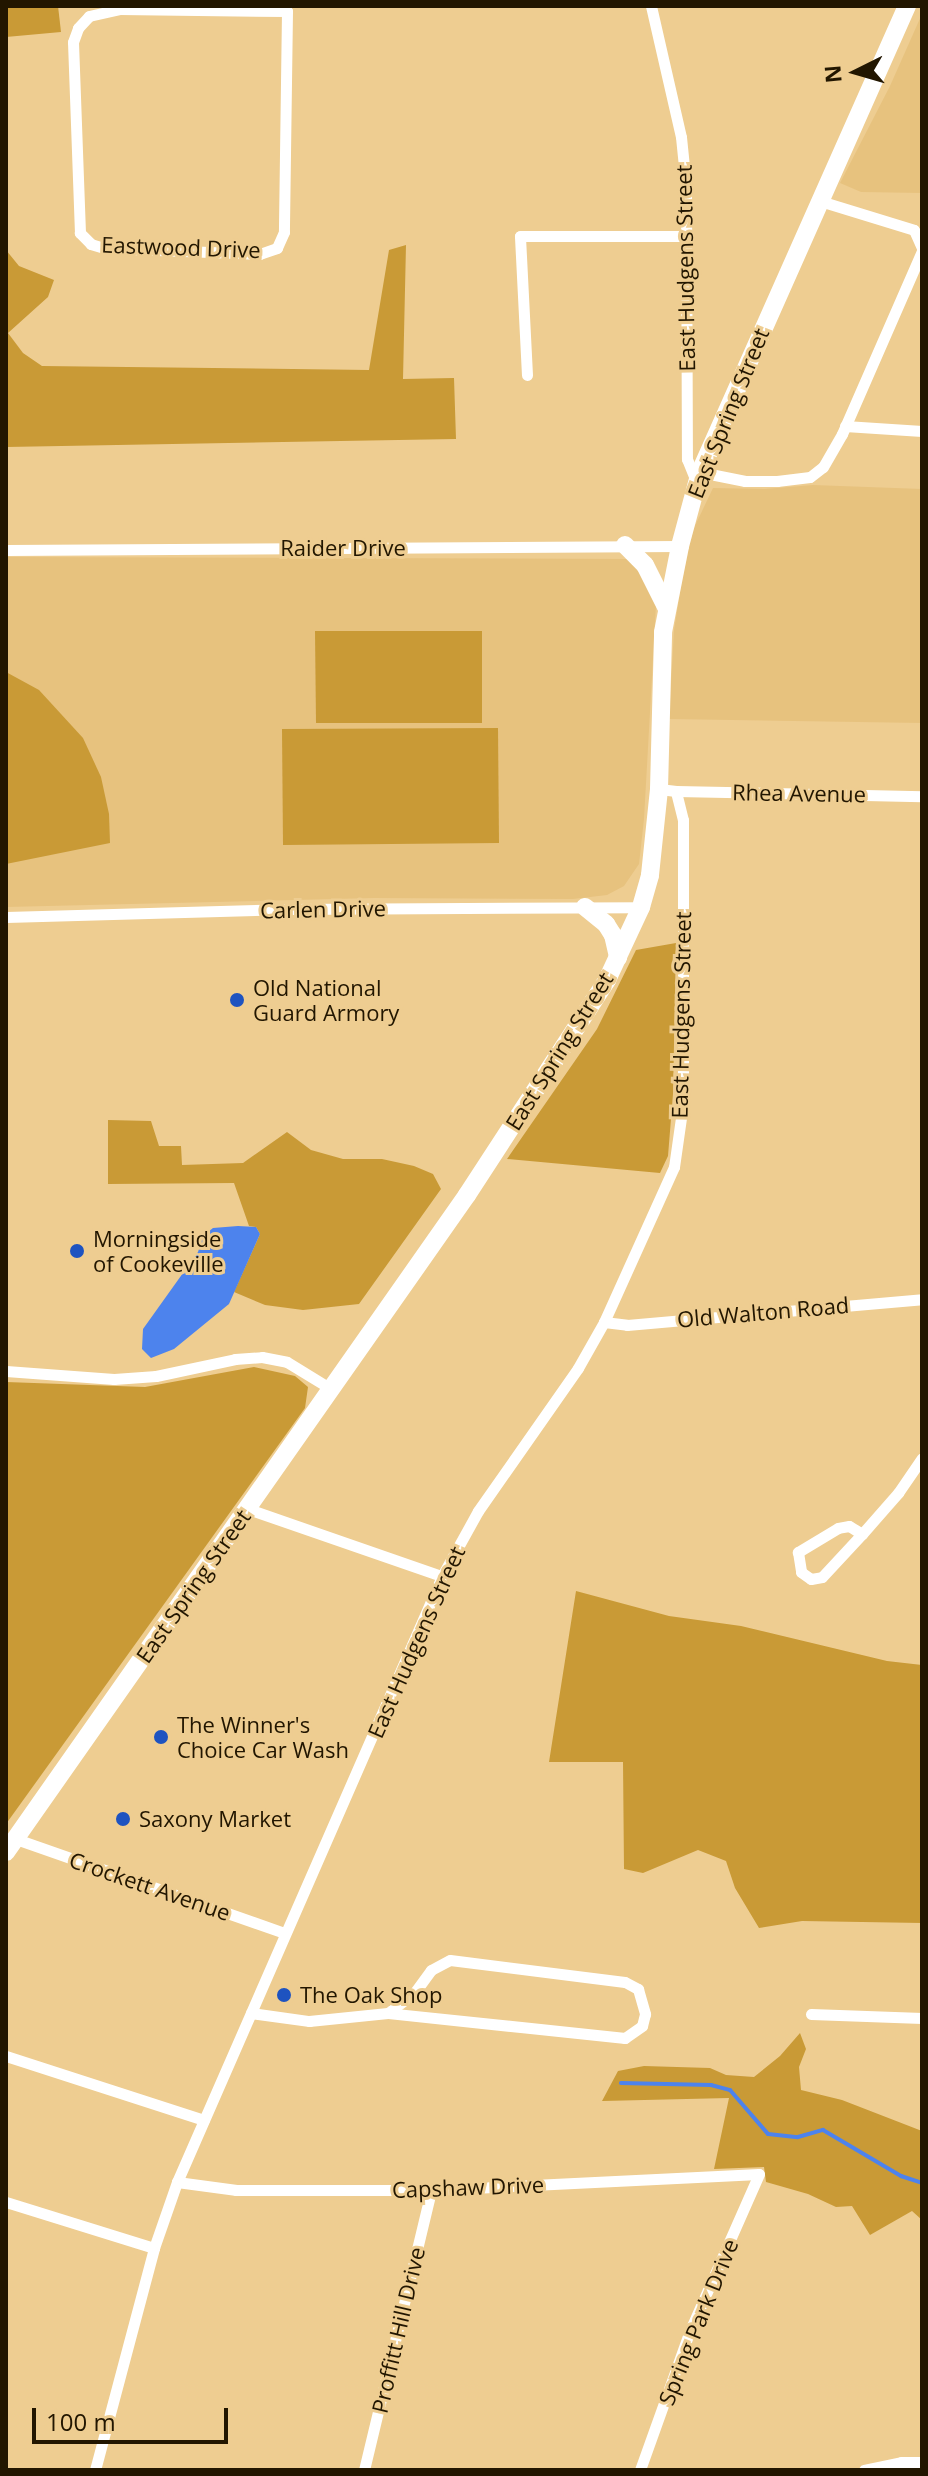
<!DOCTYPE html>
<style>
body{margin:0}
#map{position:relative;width:928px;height:2476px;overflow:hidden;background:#eecd91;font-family:"Open Sans",sans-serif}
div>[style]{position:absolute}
.built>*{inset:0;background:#e7c27e}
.green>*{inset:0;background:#c99a36}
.water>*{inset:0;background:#4d83ed}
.stream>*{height:4px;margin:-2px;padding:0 2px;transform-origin:2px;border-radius:2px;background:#4d83ed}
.minor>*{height:11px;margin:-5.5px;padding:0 5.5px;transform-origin:5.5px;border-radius:5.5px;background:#fff}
.primary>*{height:18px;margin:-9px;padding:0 9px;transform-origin:9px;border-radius:9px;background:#fff}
.dots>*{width:22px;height:22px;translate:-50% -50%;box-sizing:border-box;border:4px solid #eecd91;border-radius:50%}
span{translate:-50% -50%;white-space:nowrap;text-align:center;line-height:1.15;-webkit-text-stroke:6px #eecd91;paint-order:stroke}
.street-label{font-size:22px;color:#221600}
.poi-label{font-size:22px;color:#221600}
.left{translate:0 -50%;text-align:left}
.frame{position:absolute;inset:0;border:8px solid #221600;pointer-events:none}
.north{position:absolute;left:816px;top:32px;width:80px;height:80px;-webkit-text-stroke:6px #eecd91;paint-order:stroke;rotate:265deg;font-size:22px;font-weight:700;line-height:32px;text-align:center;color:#221600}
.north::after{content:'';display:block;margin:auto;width:28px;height:36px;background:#221600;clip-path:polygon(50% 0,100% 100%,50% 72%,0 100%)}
.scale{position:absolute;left:32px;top:2408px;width:196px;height:36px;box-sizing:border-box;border:4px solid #221600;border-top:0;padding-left:10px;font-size:24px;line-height:28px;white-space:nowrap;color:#221600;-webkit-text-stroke:6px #eecd91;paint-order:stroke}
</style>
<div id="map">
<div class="built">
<i style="clip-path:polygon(922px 14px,922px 193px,861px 192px,840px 183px,890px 86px)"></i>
<i style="clip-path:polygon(813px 485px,922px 489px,922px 723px,669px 719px,674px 630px,682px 580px,693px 530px,713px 488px,765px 489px)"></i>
<i style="clip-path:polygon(6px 557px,629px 559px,644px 570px,656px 605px,644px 819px,639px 864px,624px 886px,607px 895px,573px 899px,374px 898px,6px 907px)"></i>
</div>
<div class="green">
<i style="clip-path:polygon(6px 6px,58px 6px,61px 32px,6px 37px)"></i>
<i style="clip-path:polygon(406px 245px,403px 379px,454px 378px,456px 439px,6px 447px,6px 250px,19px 266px,54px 280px,48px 297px,8px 333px,23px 353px,42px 366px,369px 370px,389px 250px)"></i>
<i style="clip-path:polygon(315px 631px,482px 631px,482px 723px,316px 723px)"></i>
<i style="clip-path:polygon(6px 672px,39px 690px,83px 738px,101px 777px,109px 814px,110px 843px,6px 864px)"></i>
<i style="clip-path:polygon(498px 728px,499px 843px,283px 845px,282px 729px)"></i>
<i style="clip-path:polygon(676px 943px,673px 1094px,668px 1156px,660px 1173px,507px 1159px,597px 1029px,636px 950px)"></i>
<i style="clip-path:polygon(108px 1120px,151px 1121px,159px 1146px,181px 1146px,182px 1165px,243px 1163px,287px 1132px,311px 1150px,343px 1159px,382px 1159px,414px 1166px,433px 1174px,441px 1189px,359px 1304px,303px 1310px,265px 1305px,234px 1292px,260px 1234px,256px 1227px,249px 1226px,234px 1183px,108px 1184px)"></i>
<i style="clip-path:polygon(254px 1367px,295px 1376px,308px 1387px,305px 1408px,6px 1824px,6px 1382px,145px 1387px)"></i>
<i style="clip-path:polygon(576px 1591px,669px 1616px,741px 1626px,887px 1661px,922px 1665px,922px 1923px,802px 1921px,759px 1928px,735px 1888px,726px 1861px,698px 1850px,643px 1873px,624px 1869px,623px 1762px,549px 1762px)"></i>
<i style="clip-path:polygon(800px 2033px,806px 2049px,799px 2067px,801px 2090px,842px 2100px,922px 2131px,922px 2220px,912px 2211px,870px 2235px,852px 2206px,836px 2207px,808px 2194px,766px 2182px,764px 2167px,714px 2169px,729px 2098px,602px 2101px,618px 2071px,644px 2066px,710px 2068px,726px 2075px,754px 2077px,780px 2056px)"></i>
</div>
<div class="water">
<i style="clip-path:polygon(238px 1226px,256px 1227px,260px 1234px,229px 1304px,174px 1349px,151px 1358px,142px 1349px,143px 1329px,198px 1252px,203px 1236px,213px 1228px)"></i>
</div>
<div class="stream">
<i style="left:621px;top:2083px;width:90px;rotate:1.3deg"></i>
<i style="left:711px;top:2085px;width:20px;rotate:15deg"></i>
<i style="left:730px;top:2090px;width:58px;rotate:49.2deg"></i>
<i style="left:768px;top:2134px;width:30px;rotate:6deg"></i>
<i style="left:798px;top:2137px;width:26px;rotate:-16deg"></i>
<i style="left:823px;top:2130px;width:91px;rotate:30.5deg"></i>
<i style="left:901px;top:2176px;width:22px;rotate:18deg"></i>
</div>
<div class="minor">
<i style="left:651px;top:6px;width:134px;rotate:77.1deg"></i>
<i style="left:681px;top:137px;width:49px;rotate:84.2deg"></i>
<i style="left:686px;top:186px;width:273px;rotate:89.8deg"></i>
<i style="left:687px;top:459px;width:27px;rotate:68deg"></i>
<i style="left:119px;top:9px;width:168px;rotate:0.7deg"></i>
<i style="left:287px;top:11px;width:221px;rotate:90.8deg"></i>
<i style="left:284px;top:232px;width:17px;rotate:114deg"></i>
<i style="left:277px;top:248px;width:18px;rotate:161deg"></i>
<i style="left:260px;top:254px;width:156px;rotate:-177.8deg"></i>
<i style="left:104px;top:248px;width:14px;rotate:-163deg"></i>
<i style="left:91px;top:244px;width:16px;rotate:-135deg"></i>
<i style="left:80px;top:233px;width:191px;rotate:-92.1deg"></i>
<i style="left:73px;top:42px;width:15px;rotate:-70deg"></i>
<i style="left:78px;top:28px;width:16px;rotate:-47deg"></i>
<i style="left:89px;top:16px;width:31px;rotate:-13deg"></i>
<i style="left:820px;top:201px;width:98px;rotate:17.1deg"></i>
<i style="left:914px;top:230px;width:20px;rotate:66deg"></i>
<i style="left:527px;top:375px;width:139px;rotate:-92.9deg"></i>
<i style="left:520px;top:236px;width:167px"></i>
<i style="left:845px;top:426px;width:77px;rotate:3.7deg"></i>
<i style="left:700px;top:472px;width:46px;rotate:11.3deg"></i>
<i style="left:745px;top:481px;width:32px"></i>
<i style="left:777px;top:481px;width:33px;rotate:-7deg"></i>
<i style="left:810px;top:477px;width:16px;rotate:-38deg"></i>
<i style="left:823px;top:467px;width:38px;rotate:-60deg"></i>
<i style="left:842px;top:434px;width:200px;rotate:-66.4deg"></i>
<i style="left:6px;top:550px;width:674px;rotate:-0.34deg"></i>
<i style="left:676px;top:791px;width:246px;rotate:1.2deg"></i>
<i style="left:6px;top:917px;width:281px;rotate:-1.6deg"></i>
<i style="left:287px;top:909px;width:354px;rotate:-0.3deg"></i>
<i style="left:604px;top:1322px;width:23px;rotate:7deg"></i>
<i style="left:627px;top:1325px;width:296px;rotate:-5deg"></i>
<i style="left:6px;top:1371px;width:108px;rotate:4.2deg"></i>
<i style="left:114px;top:1379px;width:42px;rotate:-4.1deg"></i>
<i style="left:156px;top:1376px;width:81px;rotate:-12.1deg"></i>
<i style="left:235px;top:1359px;width:27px;rotate:-4deg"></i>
<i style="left:262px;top:1357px;width:25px;rotate:11deg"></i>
<i style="left:287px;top:1362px;width:52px;rotate:31.5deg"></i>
<i style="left:248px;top:1509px;width:205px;rotate:19.1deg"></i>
<i style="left:862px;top:1534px;width:15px;rotate:-148deg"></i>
<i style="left:849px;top:1526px;width:11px;rotate:170deg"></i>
<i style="left:838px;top:1528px;width:47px;rotate:149deg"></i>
<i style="left:798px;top:1552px;width:20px;rotate:81deg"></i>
<i style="left:801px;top:1572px;width:12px;rotate:35deg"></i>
<i style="left:811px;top:1579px;width:11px;rotate:-10deg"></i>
<i style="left:822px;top:1577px;width:59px;rotate:-47.1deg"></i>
<i style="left:862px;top:1534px;width:55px;rotate:-48.7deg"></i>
<i style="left:898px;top:1493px;width:42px;rotate:-55.6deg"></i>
<i style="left:16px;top:1839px;width:284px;rotate:19.3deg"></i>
<i style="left:251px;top:2013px;width:59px;rotate:7.9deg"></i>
<i style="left:309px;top:2021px;width:79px;rotate:-5.8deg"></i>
<i style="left:388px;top:2013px;width:34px;rotate:-38deg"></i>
<i style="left:415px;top:1992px;width:27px;rotate:-54deg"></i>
<i style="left:431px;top:1970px;width:21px;rotate:-28deg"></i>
<i style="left:450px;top:1960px;width:176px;rotate:7.2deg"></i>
<i style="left:625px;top:1982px;width:15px;rotate:28deg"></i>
<i style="left:638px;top:1989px;width:26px;rotate:74deg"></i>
<i style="left:645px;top:2014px;width:12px;rotate:104deg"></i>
<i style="left:642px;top:2026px;width:21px;rotate:145deg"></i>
<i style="left:625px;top:2038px;width:238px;rotate:-174deg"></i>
<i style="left:811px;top:2014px;width:111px;rotate:2.1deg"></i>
<i style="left:6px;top:2056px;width:208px;rotate:17.9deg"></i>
<i style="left:177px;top:2182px;width:60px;rotate:7.7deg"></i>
<i style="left:236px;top:2190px;width:195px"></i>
<i style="left:431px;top:2190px;width:328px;rotate:-2.8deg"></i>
<i style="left:759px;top:2174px;width:174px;rotate:113.8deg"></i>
<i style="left:689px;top:2333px;width:145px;rotate:109.7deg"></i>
<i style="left:6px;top:2202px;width:155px;rotate:17.3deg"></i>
<i style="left:95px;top:2470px;width:230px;rotate:-75.1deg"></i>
<i style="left:154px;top:2248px;width:70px;rotate:-70.8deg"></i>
<i style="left:177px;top:2182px;width:661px;rotate:-66.38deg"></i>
<i style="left:442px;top:1576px;width:74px;rotate:-61deg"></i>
<i style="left:478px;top:1511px;width:174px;rotate:-55deg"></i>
<i style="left:578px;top:1368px;width:53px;rotate:-60.5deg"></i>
<i style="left:604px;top:1322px;width:170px;rotate:-65.7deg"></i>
<i style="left:674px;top:1167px;width:64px;rotate:-81.9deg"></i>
<i style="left:683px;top:1104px;width:284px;rotate:-90deg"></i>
<i style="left:683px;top:820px;width:30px;rotate:-104deg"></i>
<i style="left:676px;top:791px;width:17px;rotate:-173deg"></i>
<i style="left:364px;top:2470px;width:288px;rotate:-76.5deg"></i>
<i style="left:864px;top:2470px;width:38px;rotate:-12deg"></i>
<i style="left:901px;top:2462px;width:21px"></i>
</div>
<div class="primary">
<i style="left:625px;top:545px;width:28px;rotate:45deg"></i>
<i style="left:645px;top:565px;width:49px;rotate:63.4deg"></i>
<i style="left:585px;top:907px;width:27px;rotate:39deg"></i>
<i style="left:606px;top:924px;width:13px;rotate:58deg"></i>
<i style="left:613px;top:935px;width:23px;rotate:77deg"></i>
<i style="left:6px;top:1852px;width:803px;rotate:-54.94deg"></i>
<i style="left:467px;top:1195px;width:257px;rotate:-56.9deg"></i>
<i style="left:607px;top:980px;width:81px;rotate:-65deg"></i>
<i style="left:641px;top:907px;width:33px;rotate:-74deg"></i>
<i style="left:650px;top:875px;width:86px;rotate:-84deg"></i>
<i style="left:659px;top:789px;width:157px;rotate:-88.5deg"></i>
<i style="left:663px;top:632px;width:88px;rotate:-78.8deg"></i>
<i style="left:680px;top:546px;width:77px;rotate:-74.9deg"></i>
<i style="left:700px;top:472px;width:510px;rotate:-66.05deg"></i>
</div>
<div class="dots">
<i style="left:237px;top:1000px;background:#1e53c0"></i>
<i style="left:77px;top:1251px;background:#1e53c0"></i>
<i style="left:161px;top:1737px;background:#1e53c0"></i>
<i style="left:123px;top:1819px;background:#1e53c0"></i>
<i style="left:284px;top:1995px;background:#1e53c0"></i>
</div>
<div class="street-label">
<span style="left:181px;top:247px;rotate:2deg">Eastwood Drive</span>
<span style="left:685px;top:268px;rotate:-91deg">East Hudgens Street</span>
<span style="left:728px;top:413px;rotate:-68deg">East Spring Street</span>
<span style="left:343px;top:548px">Raider Drive</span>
<span style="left:799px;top:793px;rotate:1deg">Rhea Avenue</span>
<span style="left:323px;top:909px;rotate:-1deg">Carlen Drive</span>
<span style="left:681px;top:1015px;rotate:-89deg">East Hudgens Street</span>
<span style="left:559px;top:1051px;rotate:-58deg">East Spring Street</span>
<span style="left:763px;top:1312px;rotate:-5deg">Old Walton Road</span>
<span style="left:193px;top:1586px;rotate:-55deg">East Spring Street</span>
<span style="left:416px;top:1642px;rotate:-66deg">East Hudgens Street</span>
<span style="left:150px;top:1886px;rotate:19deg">Crockett Avenue</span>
<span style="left:468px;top:2187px;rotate:-2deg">Capshaw Drive</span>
<span style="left:698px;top:2322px;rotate:-68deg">Spring Park Drive</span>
<span style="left:398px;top:2330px;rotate:-77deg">Proffitt Hill Drive</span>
</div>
<div class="poi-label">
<span class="left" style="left:253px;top:1000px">Old National<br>Guard Armory</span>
<span class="left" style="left:93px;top:1251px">Morningside<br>of Cookeville</span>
<span class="left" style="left:177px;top:1737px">The Winner's<br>Choice Car Wash</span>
<span class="left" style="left:139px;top:1819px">Saxony Market</span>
<span class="left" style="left:300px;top:1995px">The Oak Shop</span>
</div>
<div class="frame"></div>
<div class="north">N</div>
<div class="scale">100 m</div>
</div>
